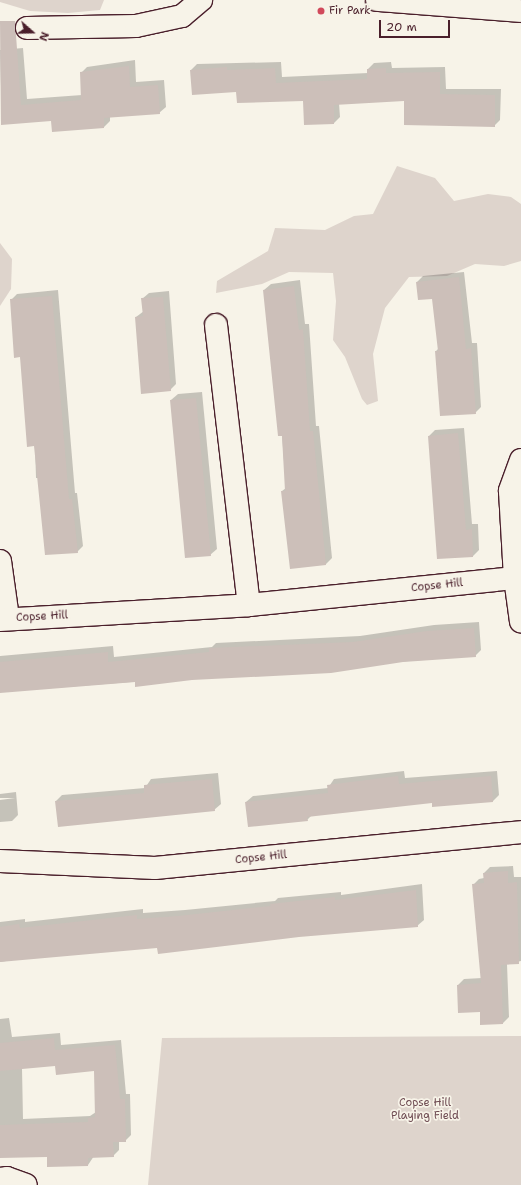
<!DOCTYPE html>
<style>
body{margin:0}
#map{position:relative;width:521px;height:1185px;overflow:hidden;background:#f7f3e8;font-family:"Shantell Sans",sans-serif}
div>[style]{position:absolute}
.green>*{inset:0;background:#ded4cc}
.shadow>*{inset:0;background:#0003}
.building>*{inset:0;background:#ccbfb9}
.roads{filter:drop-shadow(1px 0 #4a1f2b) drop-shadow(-1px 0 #4a1f2b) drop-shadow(0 1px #4a1f2b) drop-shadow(0 -1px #4a1f2b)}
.minor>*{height:22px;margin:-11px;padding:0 11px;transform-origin:11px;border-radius:11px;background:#f7f3e8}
.dots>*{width:11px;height:11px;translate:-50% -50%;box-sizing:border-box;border:2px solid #f7f3e8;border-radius:50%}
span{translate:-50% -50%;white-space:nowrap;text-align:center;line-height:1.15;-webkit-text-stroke:3.5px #f7f3e8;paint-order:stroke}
.poi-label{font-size:11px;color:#4a1f2b}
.left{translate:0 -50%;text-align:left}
.street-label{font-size:11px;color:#4a1f2b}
.park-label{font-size:11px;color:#6f4c53}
.north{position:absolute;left:12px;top:12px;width:40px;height:40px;-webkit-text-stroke:3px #f7f3e8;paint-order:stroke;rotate:110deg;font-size:11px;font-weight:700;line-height:16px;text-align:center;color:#4a1f2b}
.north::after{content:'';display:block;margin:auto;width:14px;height:18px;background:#4a1f2b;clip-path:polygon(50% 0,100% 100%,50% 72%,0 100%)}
.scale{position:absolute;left:379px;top:20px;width:71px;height:18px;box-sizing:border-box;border:2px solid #4a1f2b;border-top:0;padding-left:5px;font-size:12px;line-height:14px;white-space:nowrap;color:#4a1f2b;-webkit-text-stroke:3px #f7f3e8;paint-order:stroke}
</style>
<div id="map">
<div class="green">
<i style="clip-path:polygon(0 0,104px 0,100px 10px,68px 13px,30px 11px,0 2px)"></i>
<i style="clip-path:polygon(397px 166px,435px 178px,454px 201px,488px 194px,511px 197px,521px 204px,521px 261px,504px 266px,475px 264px,447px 276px,409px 277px,385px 308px,373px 354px,378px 401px,367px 405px,362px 399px,345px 357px,333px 340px,336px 301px,333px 273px,289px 272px,262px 284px,216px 293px,217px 281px,268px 251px,275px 228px,325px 230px,354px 216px,373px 214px)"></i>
<i style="clip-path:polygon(0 243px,12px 259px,11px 289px,0 306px)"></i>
<i style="clip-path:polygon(521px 1036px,521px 1185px,148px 1185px,162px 1038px)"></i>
</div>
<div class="shadow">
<i style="clip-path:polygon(23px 48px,27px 99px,82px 95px,81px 73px,87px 67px,135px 60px,136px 82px,164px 80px,166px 107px,159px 113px,110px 116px,110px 121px,104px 127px,52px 120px,2px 124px,0 50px)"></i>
<i style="clip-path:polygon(281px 62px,282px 77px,368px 73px,368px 69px,374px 63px,391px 62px,392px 68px,445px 67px,446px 89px,501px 89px,500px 120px,494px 126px,405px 100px,339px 103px,340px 117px,334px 123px,304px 100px,237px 91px,191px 70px,197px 64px)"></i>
<i style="clip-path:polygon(464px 272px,472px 343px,477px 343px,481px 407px,475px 413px,436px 351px,439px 348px,433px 298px,417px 282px,423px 276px)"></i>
<i style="clip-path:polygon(300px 280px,305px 324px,309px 324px,316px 426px,319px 426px,332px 558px,326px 564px,291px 568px,282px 491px,286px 488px,282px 435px,264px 290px,271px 284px)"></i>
<i style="clip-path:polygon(58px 290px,75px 493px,77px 493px,83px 546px,77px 552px,39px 478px,36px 478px,35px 445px,11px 300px,17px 294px)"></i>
<i style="clip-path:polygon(169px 291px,176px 384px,170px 390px,136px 317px,144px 311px,142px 299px,149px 293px)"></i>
<i style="clip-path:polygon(202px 392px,217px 549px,210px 555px,171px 400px,178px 394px)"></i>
<i style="clip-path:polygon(464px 428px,472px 524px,478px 524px,479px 550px,473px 556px,438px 558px,429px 436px,435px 430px)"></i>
<i style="clip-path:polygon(479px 622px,481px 650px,475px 656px,0 692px,0 656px,113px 646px,114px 657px,212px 647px,216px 643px,360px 636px,434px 625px)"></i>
<i style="clip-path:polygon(404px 771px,405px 778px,497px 771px,499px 795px,493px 801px,433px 806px,433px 802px,312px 815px,307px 820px,246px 802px,253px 796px,328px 788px,334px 779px)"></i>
<i style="clip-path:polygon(218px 773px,221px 804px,214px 810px,56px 801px,62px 795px,145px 788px,151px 779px)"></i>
<i style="clip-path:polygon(16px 792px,18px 815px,12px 821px,0 822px,0 800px,15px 798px,0 798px,0 794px)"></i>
<i style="clip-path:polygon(513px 866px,514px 877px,521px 877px,521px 961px,507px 964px,509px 1017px,503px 1023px,481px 1011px,458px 985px,464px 979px,482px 978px,473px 885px,479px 879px,484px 878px,484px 873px,490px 867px)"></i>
<i style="clip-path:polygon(422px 884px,424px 920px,417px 926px,36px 956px,0 962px,0 922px,25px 919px,25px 922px,143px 909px,143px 913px,185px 910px,275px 901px,278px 898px,341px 892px,341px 895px)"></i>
<i style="clip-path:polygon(evenodd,9px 1018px,12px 1037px,60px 1033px,61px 1045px,121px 1040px,126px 1094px,130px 1094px,131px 1135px,125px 1141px,119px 1141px,119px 1150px,113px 1156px,94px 1156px,88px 1165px,48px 1156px,0 1157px,0 1019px,9px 1018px,56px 1065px,95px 1070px,96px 1112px,90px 1116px,23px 1119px,22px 1068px,56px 1065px)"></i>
</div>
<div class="building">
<i style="clip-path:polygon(0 21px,15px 21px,21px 105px,81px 100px,80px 72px,129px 66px,130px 87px,158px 85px,160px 114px,104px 118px,104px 128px,52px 132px,51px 121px,1px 125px)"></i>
<i style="clip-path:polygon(227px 67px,227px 70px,275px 68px,276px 83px,367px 79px,367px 69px,386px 68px,386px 73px,440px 72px,440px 94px,495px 95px,495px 127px,404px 125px,404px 101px,334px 105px,334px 124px,304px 125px,303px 101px,237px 103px,236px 92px,192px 95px,190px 70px)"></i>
<i style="clip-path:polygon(459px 277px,466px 349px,471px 348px,476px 414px,440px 416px,435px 351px,438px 351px,432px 299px,418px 300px,416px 282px)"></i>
<i style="clip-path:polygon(294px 286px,299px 330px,303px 329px,310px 431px,313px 431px,326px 565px,290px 569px,281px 491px,285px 491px,282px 436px,278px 436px,263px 290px)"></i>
<i style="clip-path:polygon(52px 296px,69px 499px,72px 499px,78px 553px,45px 555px,34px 446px,27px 447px,20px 357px,14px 358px,10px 299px)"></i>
<i style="clip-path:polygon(163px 297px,171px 391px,141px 394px,135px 317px,143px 316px,141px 298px)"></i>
<i style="clip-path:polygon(196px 398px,211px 556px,185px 558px,170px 400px)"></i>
<i style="clip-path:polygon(458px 433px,466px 530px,472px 529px,473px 557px,437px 559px,428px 436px)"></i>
<i style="clip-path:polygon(474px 628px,476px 657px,403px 662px,331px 673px,192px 680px,135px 687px,135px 682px,0 693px,0 662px,108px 652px,108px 662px,209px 652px,209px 648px,353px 642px,427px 631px)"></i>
<i style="clip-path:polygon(398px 776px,399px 784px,491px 776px,493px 802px,432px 807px,432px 803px,307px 817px,308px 821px,248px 827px,245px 802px,328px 793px,327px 785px)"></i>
<i style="clip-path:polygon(212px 779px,215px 811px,58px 827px,55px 801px,144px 793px,144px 785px)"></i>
<i style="clip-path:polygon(508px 871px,508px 883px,517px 882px,519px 964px,501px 965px,503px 1024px,480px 1025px,480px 1012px,458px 1013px,457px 985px,481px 983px,472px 884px,484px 883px,483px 873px)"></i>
<i style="clip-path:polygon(416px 890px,418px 927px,299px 937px,158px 954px,157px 948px,0 962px,0 927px,19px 924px,20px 928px,137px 915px,137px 919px,178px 916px,271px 906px,270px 904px,335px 897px,335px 900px)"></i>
<i style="clip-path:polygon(54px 1038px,55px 1050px,115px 1045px,120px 1099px,125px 1099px,126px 1142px,113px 1142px,114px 1157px,88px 1158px,88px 1166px,47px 1167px,47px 1157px,0 1158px,0 1125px,88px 1122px,88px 1118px,95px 1117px,94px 1071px,56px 1075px,55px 1066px,0 1071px,0 1043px)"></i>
</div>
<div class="roads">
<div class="minor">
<i style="left:377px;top:0;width:144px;rotate:4.4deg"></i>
<i style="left:27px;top:28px;width:109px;rotate:-1.1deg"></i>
<i style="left:136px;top:26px;width:47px;rotate:-12.3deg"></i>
<i style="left:182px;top:16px;width:25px;rotate:-40deg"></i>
<i style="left:216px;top:325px;width:282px;rotate:83.3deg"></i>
<i style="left:521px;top:460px;width:33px;rotate:110deg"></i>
<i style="left:510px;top:491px;width:87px;rotate:86.7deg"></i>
<i style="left:515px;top:578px;width:44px;rotate:82.2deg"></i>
<i style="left:0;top:561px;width:58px;rotate:82deg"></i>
<i style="left:0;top:620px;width:249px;rotate:-3.4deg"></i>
<i style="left:249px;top:605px;width:267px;rotate:-5.8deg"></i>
<i style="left:0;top:861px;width:155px;rotate:2.6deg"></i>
<i style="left:155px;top:868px;width:368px;rotate:-5.6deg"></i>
<i style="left:0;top:1179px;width:7px;rotate:-8deg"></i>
<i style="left:7px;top:1178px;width:20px;rotate:20deg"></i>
</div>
</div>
<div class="dots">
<i style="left:321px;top:11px;background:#d1495b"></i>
</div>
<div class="poi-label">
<span class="left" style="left:329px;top:11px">Fir Park</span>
</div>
<div class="street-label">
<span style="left:437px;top:586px;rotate:-6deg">Copse Hill</span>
<span style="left:42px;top:617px;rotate:-3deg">Copse Hill</span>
<span style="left:261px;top:858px;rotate:-6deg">Copse Hill</span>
</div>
<div class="park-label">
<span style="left:425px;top:1110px">Copse Hill<br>Playing Field</span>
</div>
<div class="north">N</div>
<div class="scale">20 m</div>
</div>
